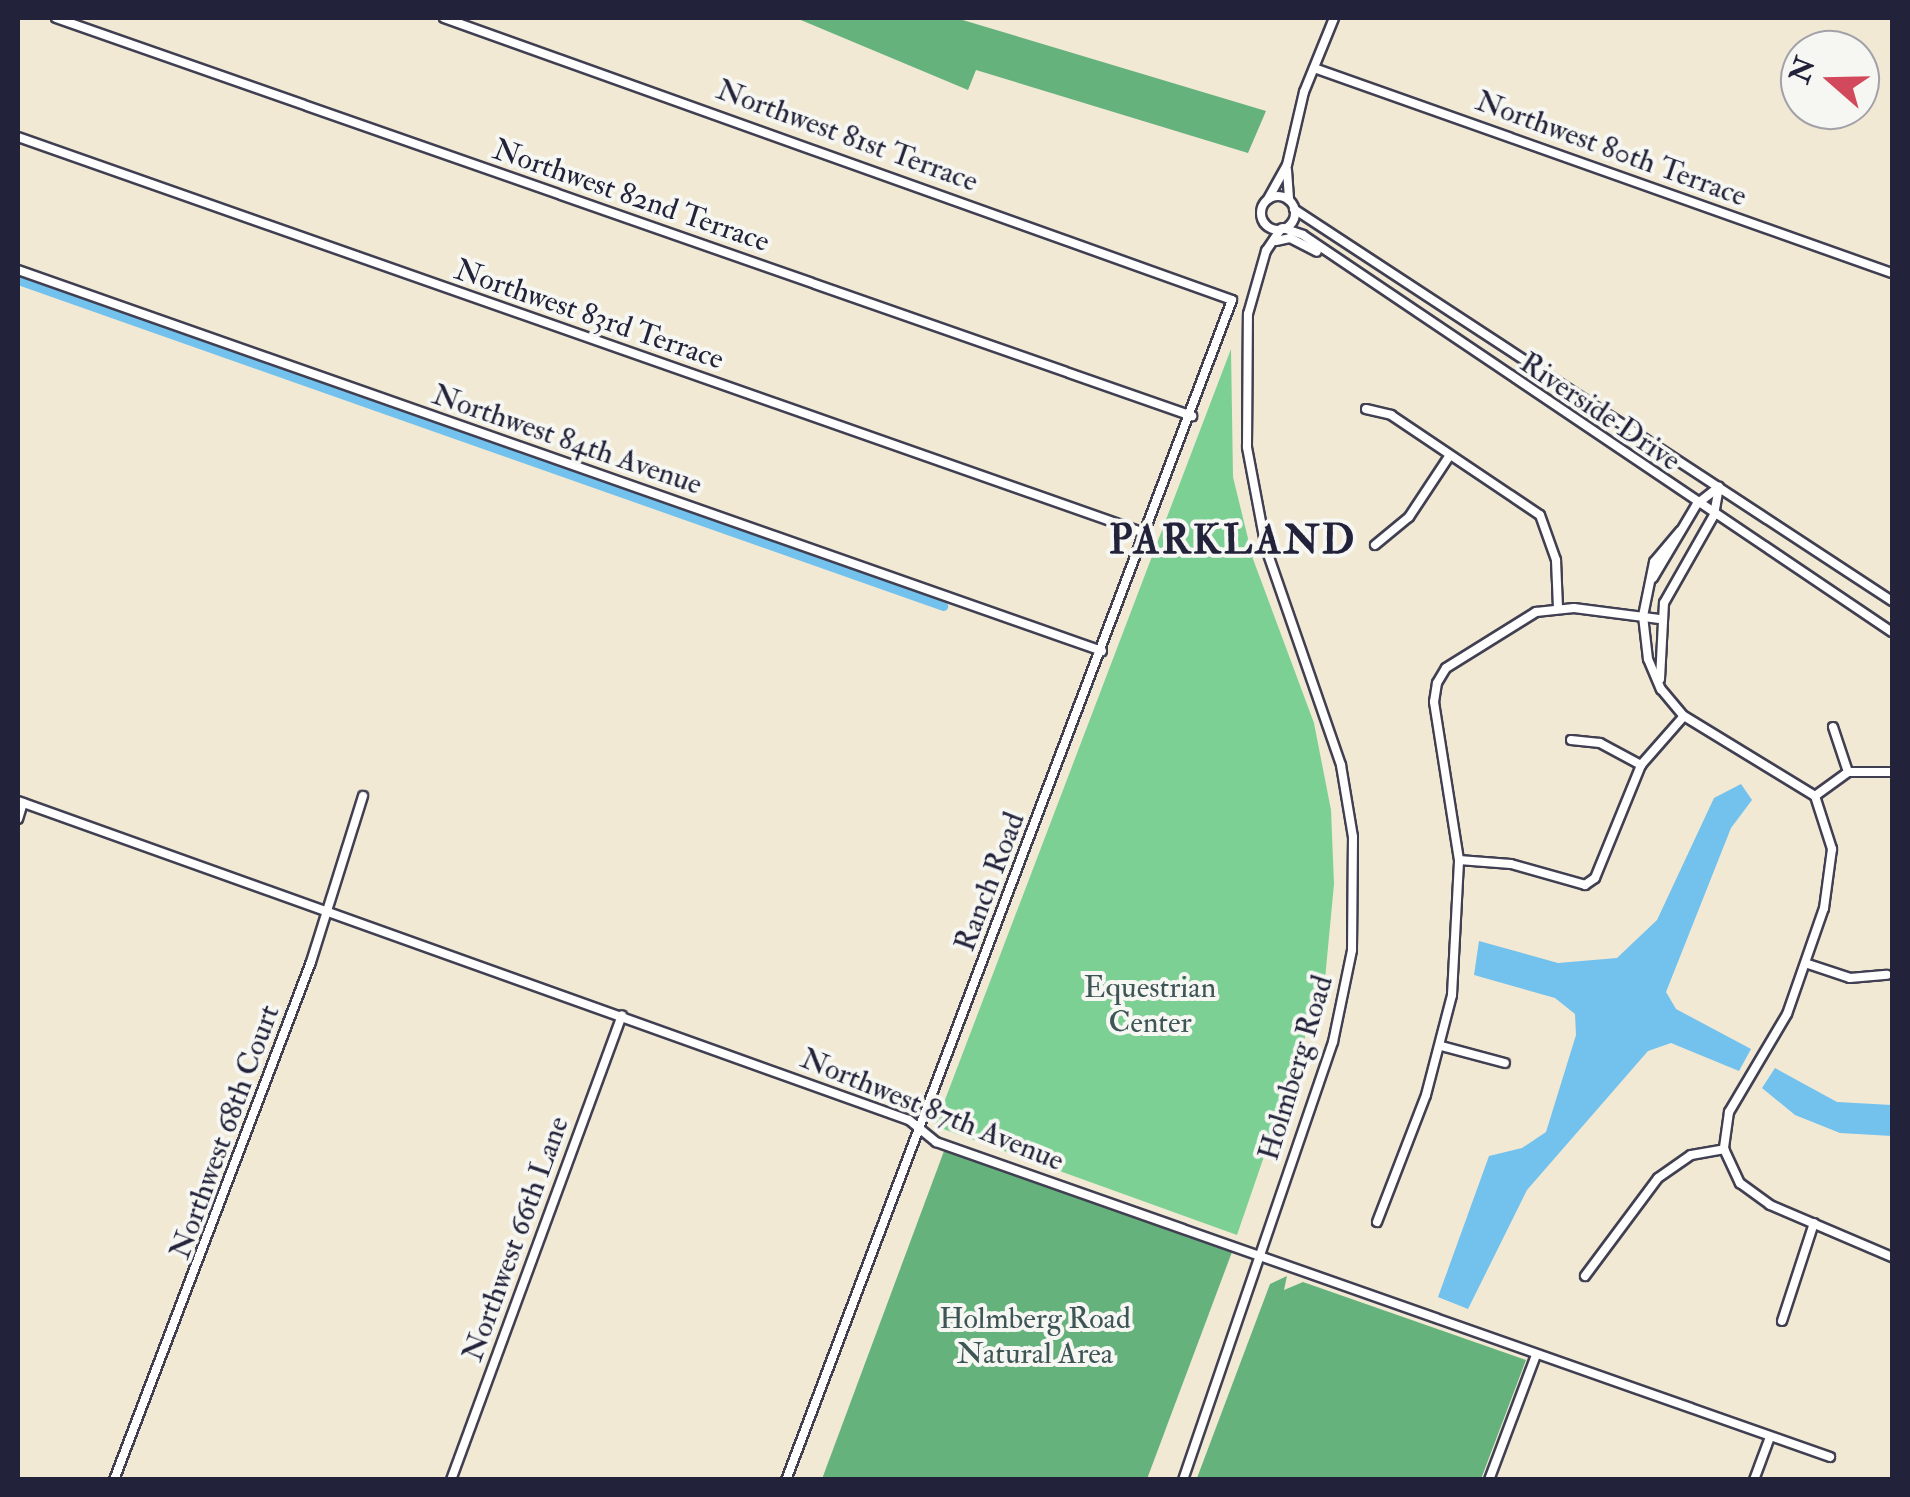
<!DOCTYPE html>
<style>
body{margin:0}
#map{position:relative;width:1910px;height:1497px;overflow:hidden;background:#f1e9d4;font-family:"IM FELL Double Pica",serif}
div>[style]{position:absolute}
.green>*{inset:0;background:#7dd093}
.forest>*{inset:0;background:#66b27d}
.water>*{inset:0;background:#73c1ed}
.canal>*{height:9px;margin:-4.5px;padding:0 4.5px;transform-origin:4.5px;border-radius:4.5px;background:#73c1ed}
.roads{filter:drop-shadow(2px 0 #414052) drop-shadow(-2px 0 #414052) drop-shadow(0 2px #414052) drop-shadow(0 -2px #414052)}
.minor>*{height:8px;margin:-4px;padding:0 4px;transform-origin:4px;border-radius:4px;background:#fff}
.minor>.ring{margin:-4px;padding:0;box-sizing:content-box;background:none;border:8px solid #fff;border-radius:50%}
span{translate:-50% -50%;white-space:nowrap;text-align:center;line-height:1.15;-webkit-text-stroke:8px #f6f6f2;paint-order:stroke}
.street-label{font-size:30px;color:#22223b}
.park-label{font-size:30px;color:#3d5655}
.district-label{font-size:40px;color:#22223b;font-weight:700;letter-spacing:2.5px}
.frame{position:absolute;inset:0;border:20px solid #22223b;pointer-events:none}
.north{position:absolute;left:1780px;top:30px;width:100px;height:100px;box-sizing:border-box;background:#f6f6f2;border:2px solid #a1a1a9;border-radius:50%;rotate:290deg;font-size:28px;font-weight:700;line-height:40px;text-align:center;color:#22223b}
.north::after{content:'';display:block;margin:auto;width:35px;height:45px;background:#d1495b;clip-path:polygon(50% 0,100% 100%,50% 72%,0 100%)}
</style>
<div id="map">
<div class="green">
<i style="clip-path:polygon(1231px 349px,1233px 477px,1253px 559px,1314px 723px,1331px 810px,1334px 884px,1325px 979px,1237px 1235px,935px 1126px)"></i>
</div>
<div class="forest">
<i style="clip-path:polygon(796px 18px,956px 18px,1266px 111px,1248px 153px,976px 70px,968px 90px)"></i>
<i style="clip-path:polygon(944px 1151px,1232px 1252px,1147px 1479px,822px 1479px)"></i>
<i style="clip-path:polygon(1287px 1276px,1284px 1290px,1303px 1282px,1526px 1360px,1481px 1479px,1197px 1478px,1270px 1284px)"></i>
</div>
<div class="water">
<i style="clip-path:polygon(1741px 784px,1752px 800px,1731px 828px,1666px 992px,1676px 1009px,1751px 1049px,1739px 1071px,1671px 1043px,1648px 1051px,1527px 1190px,1468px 1309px,1438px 1297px,1489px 1156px,1522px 1148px,1546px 1132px,1576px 1035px,1575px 1014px,1555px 998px,1474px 975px,1479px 941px,1558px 963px,1617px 958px,1657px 920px,1714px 798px)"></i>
<i style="clip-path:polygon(1775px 1068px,1837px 1102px,1892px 1105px,1892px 1136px,1840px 1133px,1795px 1115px,1762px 1088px)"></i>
</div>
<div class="canal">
<i style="left:18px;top:280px;width:981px;rotate:19.41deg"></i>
</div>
<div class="roads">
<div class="minor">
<i style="left:56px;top:18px;width:1204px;rotate:19.31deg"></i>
<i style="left:444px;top:18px;width:837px;rotate:19.69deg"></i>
<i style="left:1232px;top:300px;width:1261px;rotate:110.7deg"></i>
<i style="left:1314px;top:68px;width:613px;rotate:19.53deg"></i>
<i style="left:18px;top:137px;width:1197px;rotate:19.37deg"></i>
<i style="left:1287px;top:170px;width:30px;rotate:86deg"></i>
<i class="ring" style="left:1261px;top:196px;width:26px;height:26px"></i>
<i style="left:1268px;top:199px;width:39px;rotate:-61deg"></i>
<i style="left:1287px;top:165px;width:75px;rotate:-76.9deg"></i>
<i style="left:1304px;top:92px;width:80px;rotate:-67.9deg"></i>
<i style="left:1294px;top:209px;width:715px;rotate:33.25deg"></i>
<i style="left:1283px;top:228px;width:21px;rotate:19deg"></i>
<i style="left:1303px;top:235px;width:710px;rotate:33.98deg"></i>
<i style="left:1276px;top:241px;width:14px;rotate:-12deg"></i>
<i style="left:1290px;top:238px;width:30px;rotate:27deg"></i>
<i style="left:18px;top:270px;width:1149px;rotate:19.37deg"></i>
<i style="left:1366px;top:409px;width:26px;rotate:13deg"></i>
<i style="left:1391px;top:415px;width:179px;rotate:33.9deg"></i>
<i style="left:1540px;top:515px;width:48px;rotate:70.4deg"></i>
<i style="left:1556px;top:560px;width:48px;rotate:87.6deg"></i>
<i style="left:1680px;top:531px;width:40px;rotate:130deg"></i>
<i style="left:1654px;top:562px;width:55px;rotate:101.5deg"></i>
<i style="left:1643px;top:616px;width:43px;rotate:83.4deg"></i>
<i style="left:1648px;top:659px;width:33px;rotate:67deg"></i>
<i style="left:1661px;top:689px;width:35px;rotate:50deg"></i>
<i style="left:1684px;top:716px;width:153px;rotate:31.4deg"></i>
<i style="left:1815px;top:796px;width:41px;rotate:-36deg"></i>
<i style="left:1848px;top:772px;width:44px"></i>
<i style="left:1375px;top:545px;width:44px;rotate:-39.5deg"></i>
<i style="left:1409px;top:517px;width:74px;rotate:-56.5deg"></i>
<i style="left:1653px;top:578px;width:86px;rotate:-59.3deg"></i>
<i style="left:1697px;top:504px;width:28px;rotate:-38deg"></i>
<i style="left:1660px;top:679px;width:76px;rotate:-87deg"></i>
<i style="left:1664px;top:603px;width:101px;rotate:-60.4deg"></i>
<i style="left:1714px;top:515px;width:28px;rotate:-80deg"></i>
<i style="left:1833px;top:727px;width:47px;rotate:71.6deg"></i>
<i style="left:1571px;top:740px;width:29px;rotate:6deg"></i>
<i style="left:1600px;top:743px;width:47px;rotate:28.2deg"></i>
<i style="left:1815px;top:796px;width:56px;rotate:72.2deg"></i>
<i style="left:1832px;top:849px;width:60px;rotate:97.7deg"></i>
<i style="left:1824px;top:908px;width:112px;rotate:109.2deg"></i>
<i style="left:1787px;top:1014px;width:114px;rotate:120.6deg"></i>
<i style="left:1729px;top:1112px;width:37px;rotate:98deg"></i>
<i style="left:1724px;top:1149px;width:38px;rotate:65deg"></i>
<i style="left:1740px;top:1183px;width:37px;rotate:36deg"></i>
<i style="left:1770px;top:1205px;width:133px;rotate:23.1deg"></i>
<i style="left:18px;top:801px;width:946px;rotate:19.7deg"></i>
<i style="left:909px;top:1120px;width:35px;rotate:39deg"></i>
<i style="left:936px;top:1142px;width:948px;rotate:19.41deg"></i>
<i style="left:18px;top:819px;width:17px;rotate:-73deg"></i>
<i style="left:1459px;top:860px;width:52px;rotate:4.4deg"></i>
<i style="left:1511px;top:864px;width:77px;rotate:15.8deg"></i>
<i style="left:1585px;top:885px;width:12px;rotate:-35deg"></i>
<i style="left:1595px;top:878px;width:122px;rotate:-67.8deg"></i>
<i style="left:1641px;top:765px;width:65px;rotate:-48.7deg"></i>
<i style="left:1808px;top:964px;width:44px;rotate:18.4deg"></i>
<i style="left:1850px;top:978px;width:37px;rotate:-5deg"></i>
<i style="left:1441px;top:1046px;width:66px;rotate:14.9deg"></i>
<i style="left:1377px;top:1222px;width:136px;rotate:-68.9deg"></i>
<i style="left:1426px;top:1095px;width:103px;rotate:-75.4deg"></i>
<i style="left:1452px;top:995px;width:135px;rotate:-87deg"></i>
<i style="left:1459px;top:860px;width:160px;rotate:-99deg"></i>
<i style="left:1434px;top:702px;width:19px;rotate:-81deg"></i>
<i style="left:1437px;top:683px;width:17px;rotate:-59deg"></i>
<i style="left:1446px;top:668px;width:106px;rotate:-31.9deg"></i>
<i style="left:1536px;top:612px;width:38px;rotate:-6deg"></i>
<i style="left:1574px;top:608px;width:86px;rotate:7.4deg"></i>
<i style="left:1585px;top:1276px;width:122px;rotate:-53.3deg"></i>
<i style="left:1658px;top:1178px;width:40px;rotate:-34.9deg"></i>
<i style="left:1691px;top:1155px;width:34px;rotate:-10deg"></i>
<i style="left:1782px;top:1321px;width:103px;rotate:-71.9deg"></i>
<i style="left:114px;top:1480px;width:554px;rotate:-69.18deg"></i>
<i style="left:311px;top:962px;width:174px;rotate:-72.6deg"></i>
<i style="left:451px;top:1480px;width:495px;rotate:-69.8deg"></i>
<i style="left:1183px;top:1480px;width:463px;rotate:-71.1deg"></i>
<i style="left:1333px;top:1042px;width:94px;rotate:-78.3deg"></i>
<i style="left:1352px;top:950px;width:113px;rotate:-89.5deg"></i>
<i style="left:1353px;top:837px;width:73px;rotate:-99.5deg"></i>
<i style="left:1341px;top:765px;width:230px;rotate:-109.1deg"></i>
<i style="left:1266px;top:548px;width:103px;rotate:-100.7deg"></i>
<i style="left:1247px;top:447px;width:133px;rotate:-89.6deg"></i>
<i style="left:1248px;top:314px;width:66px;rotate:-74.1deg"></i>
<i style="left:1266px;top:251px;width:27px;rotate:-56deg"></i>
<i style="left:1489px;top:1480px;width:134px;rotate:-69.4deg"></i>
<i style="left:1754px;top:1480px;width:46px;rotate:-69.6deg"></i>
</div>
</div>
<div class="street-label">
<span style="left:847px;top:136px;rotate:20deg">Northwest 81st Terrace</span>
<span style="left:1611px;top:149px;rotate:20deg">Northwest 80th Terrace</span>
<span style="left:631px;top:196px;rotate:19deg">Northwest 82nd Terrace</span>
<span style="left:589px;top:315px;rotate:19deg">Northwest 83rd Terrace</span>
<span style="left:1600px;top:412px;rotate:34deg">Riverside Drive</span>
<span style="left:567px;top:440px;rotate:19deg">Northwest 84th Avenue</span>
<span style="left:990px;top:882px;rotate:-69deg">Ranch Road</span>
<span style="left:1296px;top:1068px;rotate:-73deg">Holmberg Road</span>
<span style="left:932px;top:1110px;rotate:22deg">Northwest 87th Avenue</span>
<span style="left:225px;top:1132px;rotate:-70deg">Northwest 68th Court</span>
<span style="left:516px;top:1239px;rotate:-70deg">Northwest 66th Lane</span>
</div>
<div class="park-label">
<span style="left:1150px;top:1005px">Equestrian<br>Center</span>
<span style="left:1035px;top:1336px">Holmberg Road<br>Natural Area</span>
</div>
<div class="district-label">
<span style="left:1233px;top:541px">PARKLAND</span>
</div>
<div class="frame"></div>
<div class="north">N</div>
</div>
